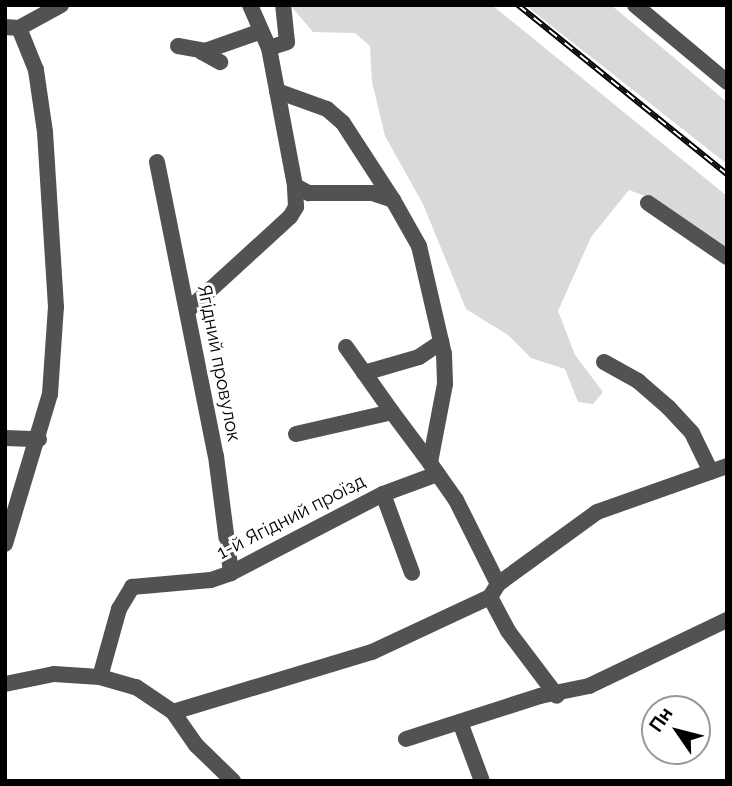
<!DOCTYPE html>
<meta charset="utf-8">
<style>
body{margin:0}
#map{position:relative;width:732px;height:786px;overflow:hidden;background:#fff;font-family:Raleway,sans-serif}
div>[style]{position:absolute}
.green>*{inset:0;background:#d9d9d9}
.minor>*{height:16px;margin:-8px;padding:0 8px;transform-origin:8px;border-radius:8px;background:#525252}
.rail>*{height:6px;margin-top:-3px;transform-origin:0;background:repeating-linear-gradient(90deg,#fff 0 10px,#000 0 20px);box-sizing:border-box;border-block:2px solid #000}
span{translate:-50% -50%;white-space:nowrap;text-align:center;line-height:1.15;-webkit-text-stroke:6px #fff;paint-order:stroke}
.street-label{font-size:19px;color:#000}
.frame{position:absolute;inset:0;border:7px solid #000;pointer-events:none}
.north{position:absolute;left:641px;top:695px;width:70px;height:70px;box-sizing:border-box;background:#fff;border:2px solid #999;border-radius:50%;rotate:305deg;font-size:19px;font-weight:700;line-height:28px;text-align:center;color:#000}
.north::after{content:'';display:block;margin:auto;width:24px;height:32px;background:#000;clip-path:polygon(50% 0,100% 100%,50% 72%,0 100%)}
</style>
<div id="map">
<div class="green">
<i style="clip-path:polygon(290px 5px,492px 5px,727px 196px,727px 247px,658px 201px,629px 190px,591px 237px,558px 311px,575px 355px,603px 392px,593px 404px,578px 402px,565px 369px,531px 358px,508px 335px,466px 309px,423px 204px,385px 136px,372px 82px,370px 46px,355px 33px,313px 32px)"></i>
<i style="clip-path:polygon(525px 5px,611px 5px,727px 102px,727px 164px)"></i>
</div>
<div class="minor">
<i style="left:250px;top:5px;width:47px;rotate:66.2deg"></i>
<i style="left:269px;top:48px;width:140px;rotate:79.3deg"></i>
<i style="left:295px;top:186px;width:16px;rotate:27deg"></i>
<i style="left:309px;top:193px;width:63px"></i>
<i style="left:372px;top:193px;width:22px;rotate:18deg"></i>
<i style="left:393px;top:200px;width:53px;rotate:60.5deg"></i>
<i style="left:419px;top:246px;width:111px;rotate:77deg"></i>
<i style="left:444px;top:354px;width:30px;rotate:88deg"></i>
<i style="left:445px;top:384px;width:80px;rotate:100.8deg"></i>
<i style="left:430px;top:463px;width:45px;rotate:54.9deg"></i>
<i style="left:456px;top:500px;width:94px;rotate:63.4deg"></i>
<i style="left:635px;top:5px;width:120px;rotate:39.9deg"></i>
<i style="left:5px;top:27px;width:14px;rotate:4deg"></i>
<i style="left:19px;top:28px;width:48px;rotate:-28.7deg"></i>
<i style="left:178px;top:46px;width:29px;rotate:10deg"></i>
<i style="left:207px;top:51px;width:5px;rotate:169deg"></i>
<i style="left:202px;top:52px;width:21px;rotate:29deg"></i>
<i style="left:269px;top:48px;width:19px;rotate:-18deg"></i>
<i style="left:287px;top:42px;width:37px;rotate:-96deg"></i>
<i style="left:202px;top:52px;width:60px;rotate:-19.3deg"></i>
<i style="left:277px;top:91px;width:53px;rotate:19.8deg"></i>
<i style="left:327px;top:109px;width:21px;rotate:41deg"></i>
<i style="left:343px;top:123px;width:92px;rotate:57deg"></i>
<i style="left:157px;top:162px;width:300px;rotate:78.7deg"></i>
<i style="left:216px;top:456px;width:118px;rotate:82.7deg"></i>
<i style="left:648px;top:203px;width:96px;rotate:34.4deg"></i>
<i style="left:188px;top:310px;width:138px;rotate:-42.4deg"></i>
<i style="left:290px;top:217px;width:12px;rotate:-59deg"></i>
<i style="left:296px;top:207px;width:21px;rotate:-93deg"></i>
<i style="left:346px;top:347px;width:80px;rotate:54.7deg"></i>
<i style="left:604px;top:362px;width:39px;rotate:29deg"></i>
<i style="left:638px;top:381px;width:40px;rotate:41deg"></i>
<i style="left:668px;top:407px;width:35px;rotate:47deg"></i>
<i style="left:692px;top:433px;width:43px;rotate:64deg"></i>
<i style="left:364px;top:373px;width:57px;rotate:-16.2deg"></i>
<i style="left:419px;top:357px;width:27px;rotate:-34deg"></i>
<i style="left:296px;top:434px;width:98px;rotate:-12.9deg"></i>
<i style="left:392px;top:412px;width:64px;rotate:53.3deg"></i>
<i style="left:5px;top:438px;width:34px;rotate:2deg"></i>
<i style="left:383px;top:494px;width:84px;rotate:69.8deg"></i>
<i style="left:5px;top:544px;width:157px;rotate:-73.3deg"></i>
<i style="left:50px;top:394px;width:87px;rotate:-86.1deg"></i>
<i style="left:56px;top:307px;width:175px;rotate:-93.6deg"></i>
<i style="left:45px;top:132px;width:63px;rotate:-98.3deg"></i>
<i style="left:36px;top:70px;width:45px;rotate:-112deg"></i>
<i style="left:490px;top:597px;width:38px;rotate:62deg"></i>
<i style="left:508px;top:631px;width:81px;rotate:53deg"></i>
<i style="left:100px;top:677px;width:71px;rotate:-74.4deg"></i>
<i style="left:119px;top:609px;width:26px;rotate:-59deg"></i>
<i style="left:132px;top:587px;width:79px;rotate:-5.1deg"></i>
<i style="left:211px;top:580px;width:21px;rotate:-19deg"></i>
<i style="left:231px;top:573px;width:171px;rotate:-27.5deg"></i>
<i style="left:383px;top:494px;width:58px;rotate:-20.3deg"></i>
<i style="left:5px;top:684px;width:50px;rotate:-11.5deg"></i>
<i style="left:54px;top:674px;width:46px;rotate:3.7deg"></i>
<i style="left:100px;top:677px;width:37px;rotate:16deg"></i>
<i style="left:136px;top:687px;width:45px;rotate:34deg"></i>
<i style="left:173px;top:712px;width:40px;rotate:55.1deg"></i>
<i style="left:196px;top:745px;width:52px;rotate:44.2deg"></i>
<i style="left:173px;top:712px;width:208px;rotate:-16.8deg"></i>
<i style="left:372px;top:652px;width:130px;rotate:-25deg"></i>
<i style="left:490px;top:597px;width:15px;rotate:-58deg"></i>
<i style="left:498px;top:584px;width:122px;rotate:-36deg"></i>
<i style="left:597px;top:512px;width:138px;rotate:-19.5deg"></i>
<i style="left:460px;top:722px;width:63px;rotate:69.6deg"></i>
<i style="left:406px;top:739px;width:141px;rotate:-17.8deg"></i>
<i style="left:540px;top:696px;width:50px;rotate:-11.5deg"></i>
<i style="left:589px;top:686px;width:153px;rotate:-25.6deg"></i>
</div>
<div class="rail">
<i style="left:518px;top:5px;width:269px;rotate:39deg"></i>
</div>
<div class="street-label">
<span style="left:219px;top:363px;rotate:79deg">Ягідний провулок</span>
<span style="left:291px;top:517px;rotate:-27deg">1-й Ягідний проїзд</span>
</div>
<div class="frame"></div>
<div class="north">Пн</div>
</div>
